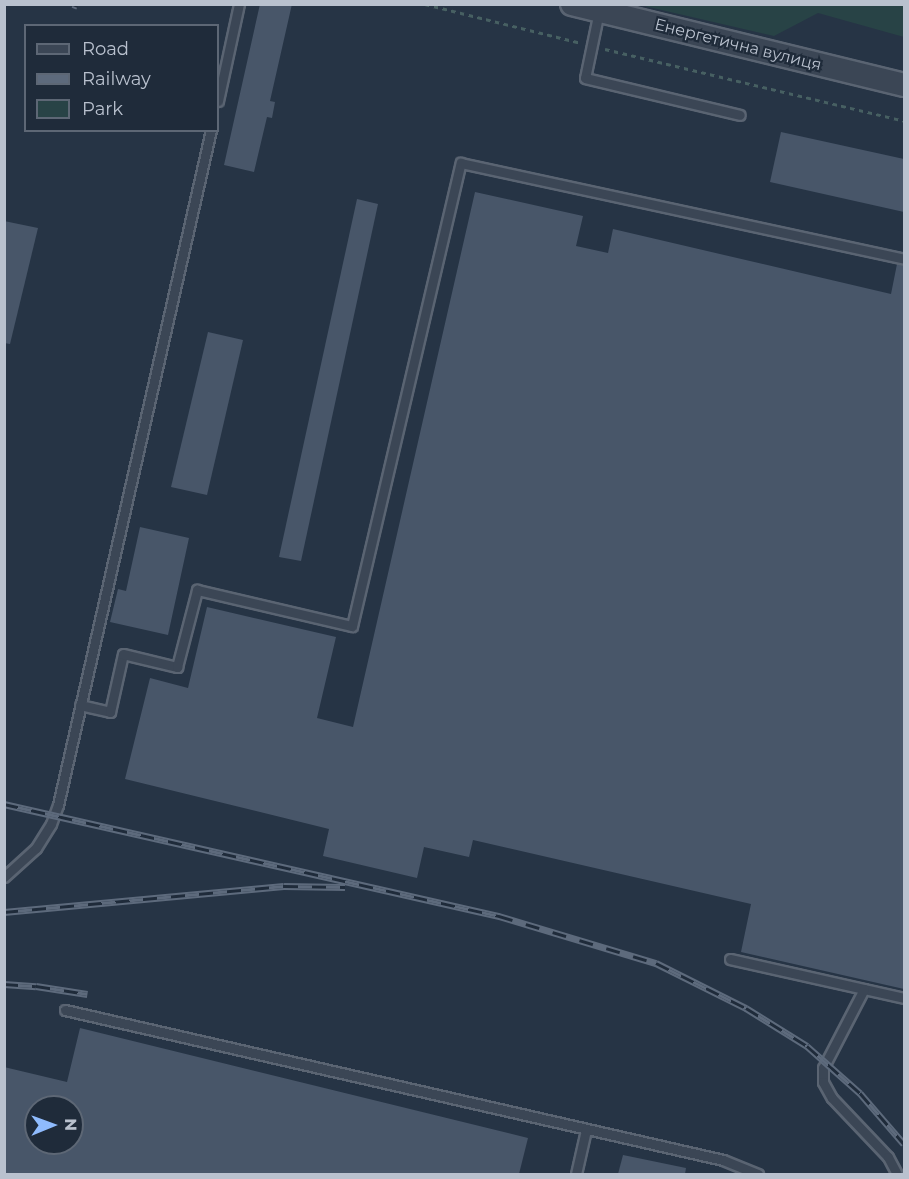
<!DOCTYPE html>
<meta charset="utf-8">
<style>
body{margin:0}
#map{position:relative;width:909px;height:1179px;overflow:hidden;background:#263445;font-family:Montserrat,sans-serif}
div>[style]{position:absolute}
.green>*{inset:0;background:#284346}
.building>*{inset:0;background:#485669}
.path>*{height:3px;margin-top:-1.5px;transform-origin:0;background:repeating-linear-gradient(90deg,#476062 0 4.5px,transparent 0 9px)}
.roads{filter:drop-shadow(2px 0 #5a6472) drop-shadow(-2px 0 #5a6472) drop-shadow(0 2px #5a6472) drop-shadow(0 -2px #5a6472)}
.service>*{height:9px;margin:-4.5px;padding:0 4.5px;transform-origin:4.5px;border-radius:4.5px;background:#3b4655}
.tertiary>*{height:22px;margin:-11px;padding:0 11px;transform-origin:11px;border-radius:11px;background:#3b4655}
.rail>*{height:7px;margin-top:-3.5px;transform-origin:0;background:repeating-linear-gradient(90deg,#1f2b3a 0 14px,#5d6a7c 0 28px);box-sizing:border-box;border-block:2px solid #5d6a7c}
span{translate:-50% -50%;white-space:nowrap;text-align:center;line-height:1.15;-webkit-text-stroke:4.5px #1f2b3a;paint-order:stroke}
.street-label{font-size:16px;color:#b9c1ce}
.frame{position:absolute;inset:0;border:6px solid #b9c1ce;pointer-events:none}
.legend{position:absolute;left:24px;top:24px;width:195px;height:108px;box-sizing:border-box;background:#1f2b3a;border:2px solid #5d6775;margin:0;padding:8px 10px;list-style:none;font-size:18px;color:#b9c1ce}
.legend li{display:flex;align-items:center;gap:12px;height:30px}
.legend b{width:30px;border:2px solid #5d6775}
.north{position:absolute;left:24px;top:1095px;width:60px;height:60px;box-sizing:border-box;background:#1f2b3a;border:2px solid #5d6775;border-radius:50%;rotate:89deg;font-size:16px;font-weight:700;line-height:24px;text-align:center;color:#b9c1ce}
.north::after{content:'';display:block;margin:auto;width:21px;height:27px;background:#8fbbfd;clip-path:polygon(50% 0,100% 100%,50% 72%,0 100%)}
</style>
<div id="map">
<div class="green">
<i style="clip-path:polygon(640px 5px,904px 5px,904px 37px,818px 13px,774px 36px)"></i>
</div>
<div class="building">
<i style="clip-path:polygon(260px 4px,292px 4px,270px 101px,275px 102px,272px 118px,267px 117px,254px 172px,224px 165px)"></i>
<i style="clip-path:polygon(781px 132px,904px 159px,904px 212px,770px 182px)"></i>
<i style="clip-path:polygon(475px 192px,583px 216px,576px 246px,608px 253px,613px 229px,891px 294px,897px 264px,904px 266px,904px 989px,741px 952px,751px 904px,473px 840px,469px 857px,424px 847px,417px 878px,323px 856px,329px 829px,125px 779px,150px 678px,188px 688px,207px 607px,336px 637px,317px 718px,353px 727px)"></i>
<i style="clip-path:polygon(357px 199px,378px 204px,301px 561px,279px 557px)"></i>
<i style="clip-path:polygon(4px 221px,38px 228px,10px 344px,4px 343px)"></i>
<i style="clip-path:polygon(208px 332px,243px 340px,207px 495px,171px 487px)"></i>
<i style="clip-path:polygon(140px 527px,189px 538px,168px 635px,110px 622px,118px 589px,126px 591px)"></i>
<i style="clip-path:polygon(evenodd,80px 1028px,528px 1138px,519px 1174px,4px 1174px,4px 1067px,67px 1082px,80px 1028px,36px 1107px,72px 1107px,72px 1143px,36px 1143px,36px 1107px)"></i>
<i style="clip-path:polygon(623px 1155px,686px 1168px,685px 1174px,618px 1174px)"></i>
</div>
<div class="path">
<i style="left:425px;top:4px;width:161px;rotate:14deg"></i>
<i style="left:605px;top:49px;width:308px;rotate:13.5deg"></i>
</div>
<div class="roads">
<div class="service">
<i style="left:599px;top:11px;width:68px;rotate:101.8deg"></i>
<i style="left:585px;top:78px;width:159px;rotate:13.4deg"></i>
<i style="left:218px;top:101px;width:99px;rotate:-77.8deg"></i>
<i style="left:80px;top:705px;width:31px;rotate:13deg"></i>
<i style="left:110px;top:712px;width:59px;rotate:-77.4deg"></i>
<i style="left:123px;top:654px;width:56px;rotate:13.5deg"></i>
<i style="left:177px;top:667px;width:80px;rotate:-75.4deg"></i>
<i style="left:197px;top:590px;width:159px;rotate:13.1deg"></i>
<i style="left:352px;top:626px;width:476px;rotate:-76.8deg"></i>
<i style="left:461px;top:163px;width:453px;rotate:12.2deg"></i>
<i style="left:4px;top:877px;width:43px;rotate:-42.2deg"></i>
<i style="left:36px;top:848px;width:28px;rotate:-58deg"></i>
<i style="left:51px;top:824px;width:20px;rotate:-70deg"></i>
<i style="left:58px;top:805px;width:692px;rotate:-77.23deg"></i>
<i style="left:730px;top:959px;width:178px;rotate:12.6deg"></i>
<i style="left:864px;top:989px;width:89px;rotate:117.4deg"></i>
<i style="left:823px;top:1068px;width:14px;rotate:90deg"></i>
<i style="left:823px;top:1082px;width:18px;rotate:61deg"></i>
<i style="left:832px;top:1098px;width:81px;rotate:46.5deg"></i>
<i style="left:888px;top:1157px;width:19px;rotate:62deg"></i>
<i style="left:65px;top:1010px;width:675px;rotate:12.84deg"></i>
<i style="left:723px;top:1160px;width:38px;rotate:22deg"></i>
<i style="left:576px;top:1174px;width:45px;rotate:-77.2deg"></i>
</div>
<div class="tertiary">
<i style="left:572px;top:4px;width:342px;rotate:13.7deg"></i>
</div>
</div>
<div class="rail">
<i style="left:73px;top:4px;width:5px;rotate:22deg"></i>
<i style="left:4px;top:804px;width:508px;rotate:12.75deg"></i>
<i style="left:499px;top:916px;width:164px;rotate:16.7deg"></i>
<i style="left:656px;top:963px;width:101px;rotate:26.6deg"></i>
<i style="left:746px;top:1008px;width:72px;rotate:31.9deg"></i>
<i style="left:807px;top:1046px;width:71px;rotate:41.6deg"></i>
<i style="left:860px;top:1093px;width:67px;rotate:49.2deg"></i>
<i style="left:4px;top:912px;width:281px;rotate:-5.3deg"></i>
<i style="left:284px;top:886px;width:61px;rotate:0.9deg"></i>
<i style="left:4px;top:984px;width:32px;rotate:4deg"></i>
<i style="left:36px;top:986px;width:52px;rotate:8.9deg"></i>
</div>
<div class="street-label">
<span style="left:738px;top:45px;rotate:14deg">Енергетична вулиця</span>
</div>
<div class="frame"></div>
<ul class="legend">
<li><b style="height:8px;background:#3b4655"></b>Road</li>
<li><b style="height:8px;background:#5d6a7c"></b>Railway</li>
<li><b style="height:16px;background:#284346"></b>Park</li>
</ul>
<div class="north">N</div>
</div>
